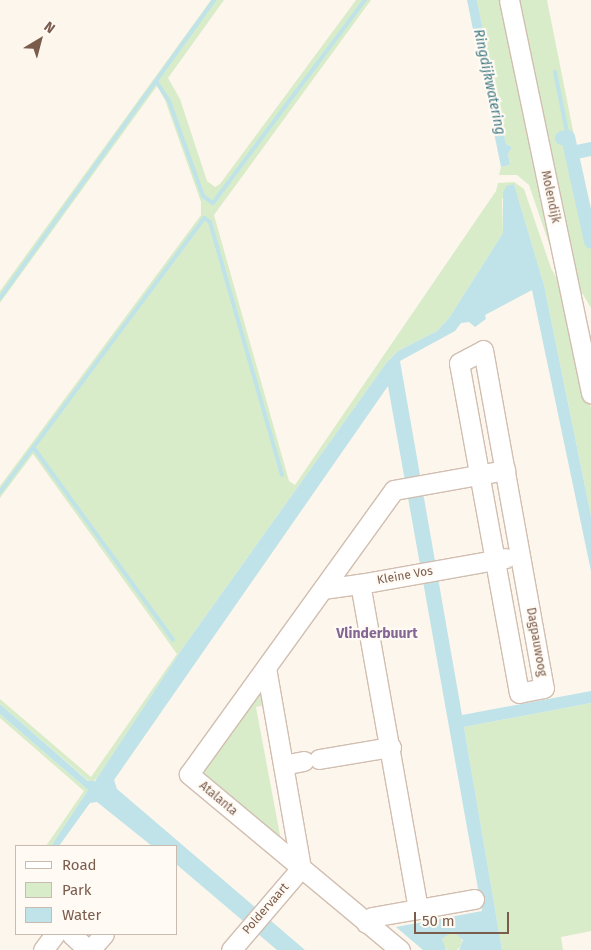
<!DOCTYPE html>
<style>
body{margin:0}
#map{position:relative;width:591px;height:950px;overflow:hidden;background:#fdf6ec;font-family:"Fira Sans",sans-serif}
div>[style]{position:absolute}
.green>*{inset:0;background:#d8ecc9}
.round{border-radius:50%}
.water>*{inset:0;background:#bfe3e8}
.stream>*{height:4px;margin:-2px;padding:0 2px;transform-origin:2px;border-radius:2px;background:#bfe3e8}
.canal>*{height:14px;margin:-7px;padding:0 7px;transform-origin:7px;border-radius:7px;background:#bfe3e8}
.roads{filter:drop-shadow(1px 0 #d1beb0) drop-shadow(-1px 0 #d1beb0) drop-shadow(0 1px #d1beb0) drop-shadow(0 -1px #d1beb0)}
.minor>*{height:19px;margin:-9.5px;padding:0 9.5px;transform-origin:9.5px;border-radius:9.5px;background:#fff}
span{translate:-50% -50%;white-space:nowrap;text-align:center;line-height:1.15;-webkit-text-stroke:4.5px #fffaf3;paint-order:stroke}
.street-label{font-size:12px;color:#7a5c4d}
.water-label{font-size:14px;color:#437c86;font-style:italic}
.neighbourhood-label{font-size:14px;color:#846695;font-weight:700}
.legend{position:absolute;left:15px;top:845px;width:162px;height:90px;box-sizing:border-box;background:#fffaf3;border:1px solid #cabbb1;margin:0;padding:6px 9px;list-style:none;font-size:15px;color:#7a5c4d}
.legend li{display:flex;align-items:center;gap:10px;height:25px}
.legend b{width:25px;border:1px solid #cabbb1}
.north{position:absolute;left:15px;top:15px;width:50px;height:50px;-webkit-text-stroke:4px #fffaf3;paint-order:stroke;rotate:37deg;font-size:14px;font-weight:700;line-height:20px;text-align:center;color:#7a5c4d}
.north::after{content:'';display:block;margin:auto;width:18px;height:22px;background:#7a5c4d;clip-path:polygon(50% 0,100% 100%,50% 72%,0 100%)}
.scale{position:absolute;left:414px;top:912px;width:95px;height:22px;box-sizing:border-box;border:2px solid #7a5c4d;border-top:0;padding-left:6px;font-size:15px;line-height:18px;white-space:nowrap;color:#7a5c4d;-webkit-text-stroke:4px #fffaf3;paint-order:stroke}
</style>
<div id="map">
<div class="green">
<i style="clip-path:polygon(211px 0,224px 0,168px 78px,180px 99px,207px 181px,215px 187px,220px 184px,356px 0,371px 0,214px 215px,289px 481px,295px 485px,496px 191px,498px 183px,514px 182px,524px 189px,551px 268px,569px 301px,591px 409px,591px 516px,544px 285px,514px 184px,502px 199px,503px 233px,449px 318px,437px 331px,398px 351px,387px 362px,182px 649px,97px 778px,91px 783px,0 704px,0 699px,91px 777px,177px 654px,33px 454px,0 498px,0 486px,201px 215px,201px 202px,165px 100px,157px 86px,0 303px,0 291px)"></i>
<i style="clip-path:polygon(477px 0,504px 0,557px 267px,529px 185px,517px 175px,499px 175px,501px 167px,510px 165px,508px 154px,512px 147px,506px 144px)"></i>
<i style="clip-path:polygon(515px 0,547px 0,591px 221px,591px 308px,571px 274px)"></i>
<i style="clip-path:polygon(259px 682px,264px 705px,256px 707px,282px 846px,292px 857px,197px 777px)"></i>
<i style="clip-path:polygon(591px 703px,591px 931px,561px 937px,563px 950px,502px 950px,464px 727px)"></i>
<i style="clip-path:polygon(0 714px,88px 790px,51px 846px,46px 846px,84px 791px,0 718px)"></i>
<i class="round" style="left:442px;top:931px;width:20px;height:20px"></i>
</div>
<div class="water">
<i style="clip-path:polygon(467px 0,477px 0,506px 144px,512px 147px,508px 154px,510px 165px,501px 167px)"></i>
<i style="clip-path:polygon(514px 184px,544px 285px,591px 516px,591px 571px,532px 290px,485px 315px,486px 319px,475px 327px,469px 322px,461px 323px,455px 331px,400px 361px,462px 715px,591px 691px,591px 703px,464px 727px,502px 950px,459px 950px,463px 940px,453px 931px,442px 939px,446px 950px,423px 950px,396px 927px,482px 911px,388px 386px,114px 780px,117px 789px,305px 950px,277px 950px,176px 864px,176px 846px,152px 846px,97px 802px,90px 803px,59px 846px,51px 846px,88px 790px,0 714px,0 704px,88px 781px,95px 781px,182px 649px,387px 362px,398px 351px,437px 331px,449px 318px,503px 233px,503px 193px,506px 186px)"></i>
</div>
<div class="stream">
<i style="left:555px;top:72px;width:66px;rotate:78.7deg"></i>
<i style="left:156px;top:81px;width:24px;rotate:57deg"></i>
<i style="left:169px;top:101px;width:101px;rotate:70.3deg"></i>
<i style="left:203px;top:196px;width:12px;rotate:35deg"></i>
<i style="left:213px;top:203px;width:254px;rotate:-53.2deg"></i>
<i style="left:0;top:298px;width:367px;rotate:-54.3deg"></i>
<i style="left:33px;top:447px;width:238px;rotate:54deg"></i>
<i style="left:0;top:492px;width:342px;rotate:-53.3deg"></i>
<i style="left:204px;top:218px;width:7px;rotate:34deg"></i>
<i style="left:210px;top:222px;width:263px;rotate:74.1deg"></i>
</div>
<div class="canal">
<i style="left:562px;top:138px;width:6px;rotate:-9deg"></i>
<i style="left:568px;top:137px;width:107px;rotate:77.6deg"></i>
<i style="left:572px;top:153px;width:19px;rotate:-12deg"></i>
</div>
<div class="roads">
<div class="minor">
<i style="left:509px;top:0;width:402px;rotate:78.2deg"></i>
<i style="left:483px;top:350px;width:343px;rotate:79.8deg"></i>
<i style="left:544px;top:688px;width:25px;rotate:169deg"></i>
<i style="left:519px;top:693px;width:335px;rotate:-100.3deg"></i>
<i style="left:459px;top:363px;width:27px;rotate:-28deg"></i>
<i style="left:323px;top:589px;width:37px;rotate:-8deg"></i>
<i style="left:319px;top:759px;width:73px;rotate:-9.5deg"></i>
<i style="left:283px;top:765px;width:21px;rotate:-11deg"></i>
<i style="left:418px;top:909px;width:57px;rotate:-10.1deg"></i>
<i style="left:366px;top:923px;width:8px;rotate:-45deg"></i>
<i style="left:372px;top:917px;width:47px;rotate:-9.9deg"></i>
<i style="left:418px;top:909px;width:330px;rotate:-100.1deg"></i>
<i style="left:360px;top:584px;width:148px;rotate:-10.1deg"></i>
<i style="left:71px;top:934px;width:23px;rotate:43deg"></i>
<i style="left:43px;top:950px;width:20px;rotate:-53deg"></i>
<i style="left:90px;top:950px;width:21px;rotate:-49deg"></i>
<i style="left:231px;top:950px;width:108px;rotate:-49.5deg"></i>
<i style="left:301px;top:868px;width:203px;rotate:-99.9deg"></i>
<i style="left:400px;top:950px;width:275px;rotate:-140.2deg"></i>
<i style="left:189px;top:774px;width:350px;rotate:-54.2deg"></i>
<i style="left:394px;top:490px;width:113px;rotate:-10.2deg"></i>
</div>
</div>
<div class="street-label">
<span style="left:550px;top:197px;rotate:78deg">Molendijk</span>
<span style="left:405px;top:576px;rotate:-10deg">Kleine Vos</span>
<span style="left:536px;top:642px;rotate:80deg">Dagpauwoog</span>
<span style="left:218px;top:799px;rotate:40deg">Atalanta</span>
<span style="left:266px;top:909px;rotate:-49deg">Poldervaart</span>
</div>
<div class="water-label">
<span style="left:489px;top:82px;rotate:78deg">Ringdijkwatering</span>
</div>
<div class="neighbourhood-label">
<span style="left:377px;top:634px">Vlinderbuurt</span>
</div>
<ul class="legend">
<li><b style="height:6px;background:#fff"></b>Road</li>
<li><b style="height:14px;background:#d8ecc9"></b>Park</li>
<li><b style="height:14px;background:#bfe3e8"></b>Water</li>
</ul>
<div class="north">N</div>
<div class="scale">50 m</div>
</div>
